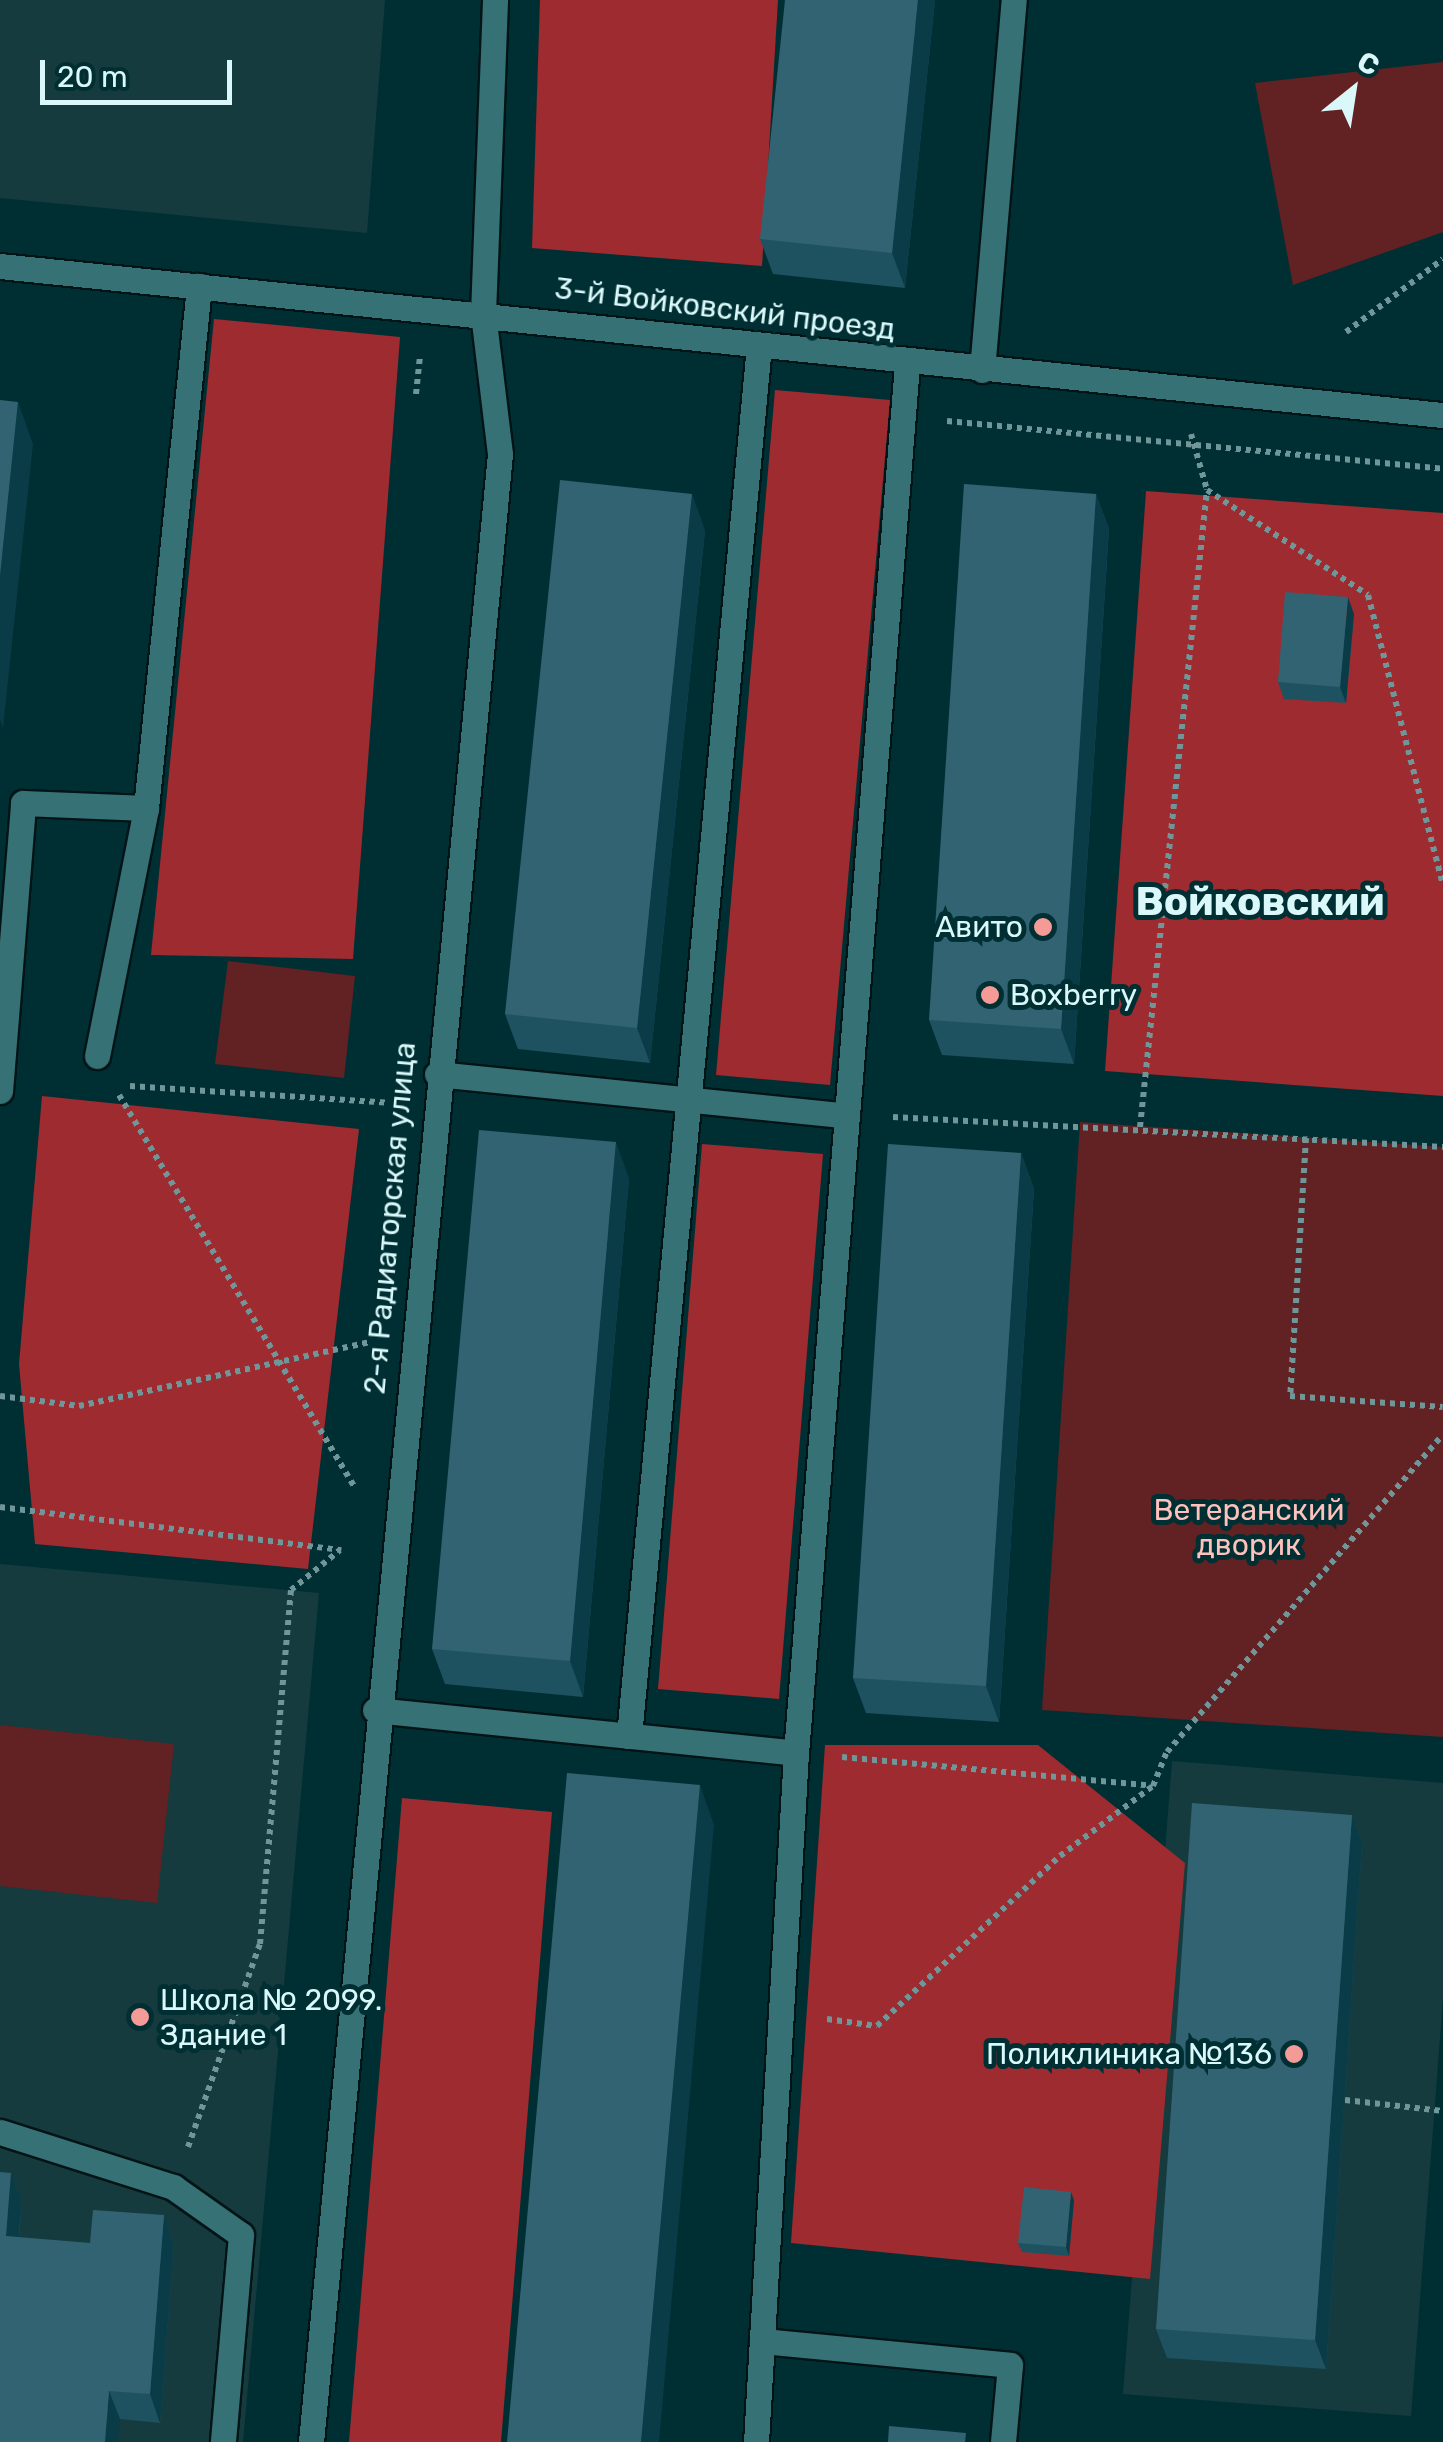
<!DOCTYPE html>
<meta charset="utf-8">
<style>
body{margin:0}
#map{position:relative;width:1443px;height:2442px;overflow:hidden;background:#002f33;font-family:Rubik,sans-serif}
div>[style]{position:absolute}
.built>*{inset:0;background:#153b3e}
.green>*{inset:0;background:#622122}
.forest>*{inset:0;background:#9e2b2f}
.path>*{height:6px;margin-top:-3px;transform-origin:0;background:repeating-linear-gradient(90deg,#709699 0 5px,transparent 0 10px)}
.roads{filter:drop-shadow(2px 0 #031416) drop-shadow(-2px 0 #031416) drop-shadow(0 2px #031416) drop-shadow(0 -2px #031416)}
.minor>*{height:25px;margin:-12.5px;padding:0 12.5px;transform-origin:12.5px;border-radius:12.5px;background:#367176}
.wall>*{inset:0;background:#1e5261}
.shaded-wall>*{inset:0;background:#0a3c48}
.building>*{inset:0;background:#326372}
.dots>*{width:28px;height:28px;translate:-50% -50%;box-sizing:border-box;border:5px solid #002f33;border-radius:50%}
span{translate:-50% -50%;white-space:nowrap;text-align:center;line-height:1.15;-webkit-text-stroke:10px #002f33;paint-order:stroke}
.street-label{font-size:30px;color:#daf8fa}
.poi-label{font-size:30px;color:#daf8fa}
.right{translate:-100% -50%;text-align:right}
.left{translate:0 -50%;text-align:left}
.park-label{font-size:30px;color:#ffc1bc}
.district-label{font-size:40px;color:#daf8fa;font-weight:700}
.north{position:absolute;left:1303px;top:40px;width:100px;height:100px;-webkit-text-stroke:8px #002f33;paint-order:stroke;rotate:30deg;font-size:28px;font-weight:700;line-height:40px;text-align:center;color:#daf8fa}
.north::after{content:'';display:block;margin:auto;width:35px;height:45px;background:#daf8fa;clip-path:polygon(50% 0,100% 100%,50% 72%,0 100%)}
.scale{position:absolute;left:40px;top:60px;width:192px;height:45px;box-sizing:border-box;border:5px solid #daf8fa;border-top:0;padding-left:12px;font-size:30px;line-height:35px;white-space:nowrap;color:#daf8fa;-webkit-text-stroke:8px #002f33;paint-order:stroke}
</style>
<div id="map">
<div class="built">
<i style="clip-path:polygon(0 0,385px 0,367px 233px,0 198px)"></i>
<i style="clip-path:polygon(0 1564px,319px 1593px,243px 2442px,0 2442px)"></i>
<i style="clip-path:polygon(1172px 1761px,1443px 1783px,1443px 1998px,1411px 2416px,1123px 2394px)"></i>
</div>
<div class="green">
<i style="clip-path:polygon(1443px 62px,1443px 232px,1293px 285px,1255px 83px)"></i>
<i style="clip-path:polygon(228px 961px,355px 976px,344px 1078px,215px 1064px)"></i>
<i style="clip-path:polygon(1080px 1122px,1443px 1147px,1443px 1737px,1042px 1710px)"></i>
<i style="clip-path:polygon(0 1725px,174px 1744px,157px 1903px,0 1886px)"></i>
</div>
<div class="forest">
<i style="clip-path:polygon(540px 0,778px 0,762px 266px,532px 248px)"></i>
<i style="clip-path:polygon(214px 319px,400px 337px,353px 959px,151px 955px)"></i>
<i style="clip-path:polygon(775px 390px,890px 400px,830px 1085px,716px 1075px)"></i>
<i style="clip-path:polygon(1146px 491px,1443px 513px,1443px 1096px,1105px 1071px)"></i>
<i style="clip-path:polygon(42px 1096px,359px 1129px,308px 1569px,35px 1544px,19px 1364px)"></i>
<i style="clip-path:polygon(702px 1144px,823px 1154px,779px 1699px,658px 1689px)"></i>
<i style="clip-path:polygon(825px 1745px,1038px 1745px,1185px 1863px,1150px 2279px,791px 2243px)"></i>
<i style="clip-path:polygon(402px 1798px,552px 1812px,501px 2442px,349px 2442px)"></i>
</div>
<div class="path">
<i style="left:1346px;top:332px;width:121px;rotate:-37deg"></i>
<i style="left:416px;top:394px;width:39px;rotate:-84deg"></i>
<i style="left:947px;top:421px;width:498px;rotate:5.5deg"></i>
<i style="left:1191px;top:434px;width:58px;rotate:74.1deg"></i>
<i style="left:1207px;top:490px;width:192px;rotate:33.1deg"></i>
<i style="left:1368px;top:595px;width:299px;rotate:75.5deg"></i>
<i style="left:130px;top:1086px;width:263px;rotate:3.7deg"></i>
<i style="left:119px;top:1095px;width:458px;rotate:59deg"></i>
<i style="left:893px;top:1117px;width:551px;rotate:3.12deg"></i>
<i style="left:1140px;top:1127px;width:641px;rotate:-84deg"></i>
<i style="left:1306px;top:1138px;width:258px;rotate:93.5deg"></i>
<i style="left:1290px;top:1396px;width:153px;rotate:4.1deg"></i>
<i style="left:0;top:1396px;width:80px;rotate:7.2deg"></i>
<i style="left:79px;top:1406px;width:299px;rotate:-12.4deg"></i>
<i style="left:0;top:1507px;width:344px;rotate:7.2deg"></i>
<i style="left:842px;top:1757px;width:312px;rotate:5.3deg"></i>
<i style="left:827px;top:2019px;width:50px;rotate:8deg"></i>
<i style="left:877px;top:2026px;width:250px;rotate:-42.9deg"></i>
<i style="left:1060px;top:1856px;width:116px;rotate:-37deg"></i>
<i style="left:1153px;top:1786px;width:37px;rotate:-68deg"></i>
<i style="left:1167px;top:1752px;width:420px;rotate:-49deg"></i>
<i style="left:1345px;top:2100px;width:99px;rotate:6.4deg"></i>
<i style="left:188px;top:2147px;width:215px;rotate:-70.5deg"></i>
<i style="left:260px;top:1944px;width:355px;rotate:-85deg"></i>
<i style="left:291px;top:1590px;width:63px;rotate:-39.2deg"></i>
</div>
<div class="roads">
<div class="minor">
<i style="left:0;top:266px;width:1451px;rotate:5.9deg"></i>
<i style="left:982px;top:370px;width:371px;rotate:-85.1deg"></i>
<i style="left:97px;top:1056px;width:253px;rotate:-78.8deg"></i>
<i style="left:437px;top:1074px;width:412px;rotate:5.8deg"></i>
<i style="left:0;top:1091px;width:289px;rotate:-85.4deg"></i>
<i style="left:23px;top:803px;width:123px;rotate:2.3deg"></i>
<i style="left:146px;top:808px;width:525px;rotate:-84.2deg"></i>
<i style="left:375px;top:1710px;width:423px;rotate:5.8deg"></i>
<i style="left:796px;top:1753px;width:690px;rotate:93.32deg"></i>
<i style="left:629px;top:1736px;width:1396px;rotate:-84.66deg"></i>
<i style="left:796px;top:1753px;width:1394px;rotate:-85.43deg"></i>
<i style="left:0;top:2132px;width:182px;rotate:17.6deg"></i>
<i style="left:173px;top:2187px;width:83px;rotate:35.2deg"></i>
<i style="left:241px;top:2235px;width:208px;rotate:95deg"></i>
<i style="left:762px;top:2341px;width:249px;rotate:5.5deg"></i>
<i style="left:1010px;top:2365px;width:77px;rotate:95.2deg"></i>
<i style="left:311px;top:2442px;width:1997px;rotate:-84.57deg"></i>
<i style="left:500px;top:454px;width:142px;rotate:-96.9deg"></i>
<i style="left:483px;top:313px;width:313px;rotate:-87.8deg"></i>
</div>
</div>
<div class="wall">
<i style="clip-path:polygon(935px 0,905px 288px,773px 274px,760px 239px)"></i>
<i style="clip-path:polygon(1096px 494px,1109px 529px,1074px 1064px,942px 1055px,929px 1020px)"></i>
<i style="clip-path:polygon(705px 530px,650px 1063px,518px 1049px,505px 1014px)"></i>
<i style="clip-path:polygon(1354px 614px,1346px 703px,1284px 699px,1278px 682px)"></i>
<i style="clip-path:polygon(1021px 1153px,1034px 1189px,999px 1722px,866px 1713px,853px 1678px)"></i>
<i style="clip-path:polygon(629px 1178px,583px 1697px,445px 1684px,432px 1649px)"></i>
<i style="clip-path:polygon(1352px 1815px,1362px 1843px,1326px 2369px,1167px 2358px,1156px 2329px)"></i>
<i style="clip-path:polygon(11px 2173px,22px 2201px,19px 2238px,90px 2243px,164px 2215px,174px 2244px,160px 2423px,120px 2419px,0 2442px)"></i>
<i style="clip-path:polygon(1074px 2200px,1069px 2256px,1022px 2252px,1018px 2243px)"></i>
</div>
<div class="shaded-wall">
<i style="clip-path:polygon(918px 0,935px 0,905px 288px,892px 253px)"></i>
<i style="clip-path:polygon(18px 402px,33px 444px,3px 728px,0 719px,0 576px)"></i>
<i style="clip-path:polygon(692px 494px,705px 530px,650px 1063px,637px 1028px)"></i>
<i style="clip-path:polygon(1096px 494px,1109px 529px,1074px 1064px,1061px 1029px)"></i>
<i style="clip-path:polygon(1348px 597px,1354px 614px,1346px 703px,1340px 687px)"></i>
<i style="clip-path:polygon(616px 1142px,629px 1178px,583px 1697px,570px 1661px)"></i>
<i style="clip-path:polygon(1021px 1153px,1034px 1189px,999px 1722px,986px 1686px)"></i>
<i style="clip-path:polygon(700px 1785px,714px 1825px,659px 2442px,641px 2442px)"></i>
<i style="clip-path:polygon(1352px 1815px,1362px 1843px,1326px 2369px,1315px 2340px)"></i>
<i style="clip-path:polygon(11px 2173px,22px 2201px,16px 2265px,6px 2236px)"></i>
<i style="clip-path:polygon(1071px 2192px,1074px 2200px,1069px 2256px,1066px 2247px)"></i>
<i style="clip-path:polygon(164px 2215px,174px 2244px,160px 2423px,150px 2394px)"></i>
<i style="clip-path:polygon(109px 2391px,120px 2419px,118px 2442px,105px 2442px)"></i>
</div>
<div class="building">
<i style="clip-path:polygon(785px 0,918px 0,892px 253px,760px 239px)"></i>
<i style="clip-path:polygon(0 400px,18px 402px,0 576px)"></i>
<i style="clip-path:polygon(560px 480px,692px 494px,637px 1028px,505px 1014px)"></i>
<i style="clip-path:polygon(964px 484px,1096px 494px,1061px 1029px,929px 1020px)"></i>
<i style="clip-path:polygon(1285px 592px,1348px 597px,1340px 687px,1278px 682px)"></i>
<i style="clip-path:polygon(479px 1130px,616px 1142px,570px 1661px,432px 1649px)"></i>
<i style="clip-path:polygon(888px 1144px,1021px 1153px,986px 1686px,853px 1678px)"></i>
<i style="clip-path:polygon(567px 1773px,700px 1785px,641px 2442px,507px 2442px)"></i>
<i style="clip-path:polygon(1192px 1803px,1352px 1815px,1315px 2340px,1156px 2329px)"></i>
<i style="clip-path:polygon(0 2172px,11px 2173px,6px 2236px,90px 2243px,93px 2210px,164px 2215px,150px 2394px,109px 2391px,105px 2442px,0 2442px)"></i>
<i style="clip-path:polygon(1024px 2187px,1071px 2192px,1066px 2247px,1018px 2243px)"></i>
<i style="clip-path:polygon(889px 2426px,966px 2433px,965px 2442px,888px 2442px)"></i>
</div>
<div class="dots">
<i style="left:1043px;top:927px;background:#f59b97"></i>
<i style="left:990px;top:995px;background:#f59b97"></i>
<i style="left:140px;top:2017px;background:#f59b97"></i>
<i style="left:1294px;top:2054px;background:#f59b97"></i>
</div>
<div class="street-label">
<span style="left:725px;top:309px;rotate:7deg">3-й Войковский проезд</span>
<span style="left:390px;top:1218px;rotate:-85deg">2-я Радиаторская улица</span>
</div>
<div class="poi-label">
<span class="right" style="left:1023px;top:927px">Авито</span>
<span class="left" style="left:1010px;top:995px">Boxberry</span>
<span class="left" style="left:160px;top:2017px">Школа № 2099.<br>Здание 1</span>
<span class="right" style="left:1272px;top:2054px">Поликлиника №136</span>
</div>
<div class="park-label">
<span style="left:1249px;top:1527px">Ветеранский<br>дворик</span>
</div>
<div class="district-label">
<span style="left:1260px;top:902px">Войковский</span>
</div>
<div class="north">С</div>
<div class="scale">20 m</div>
</div>
